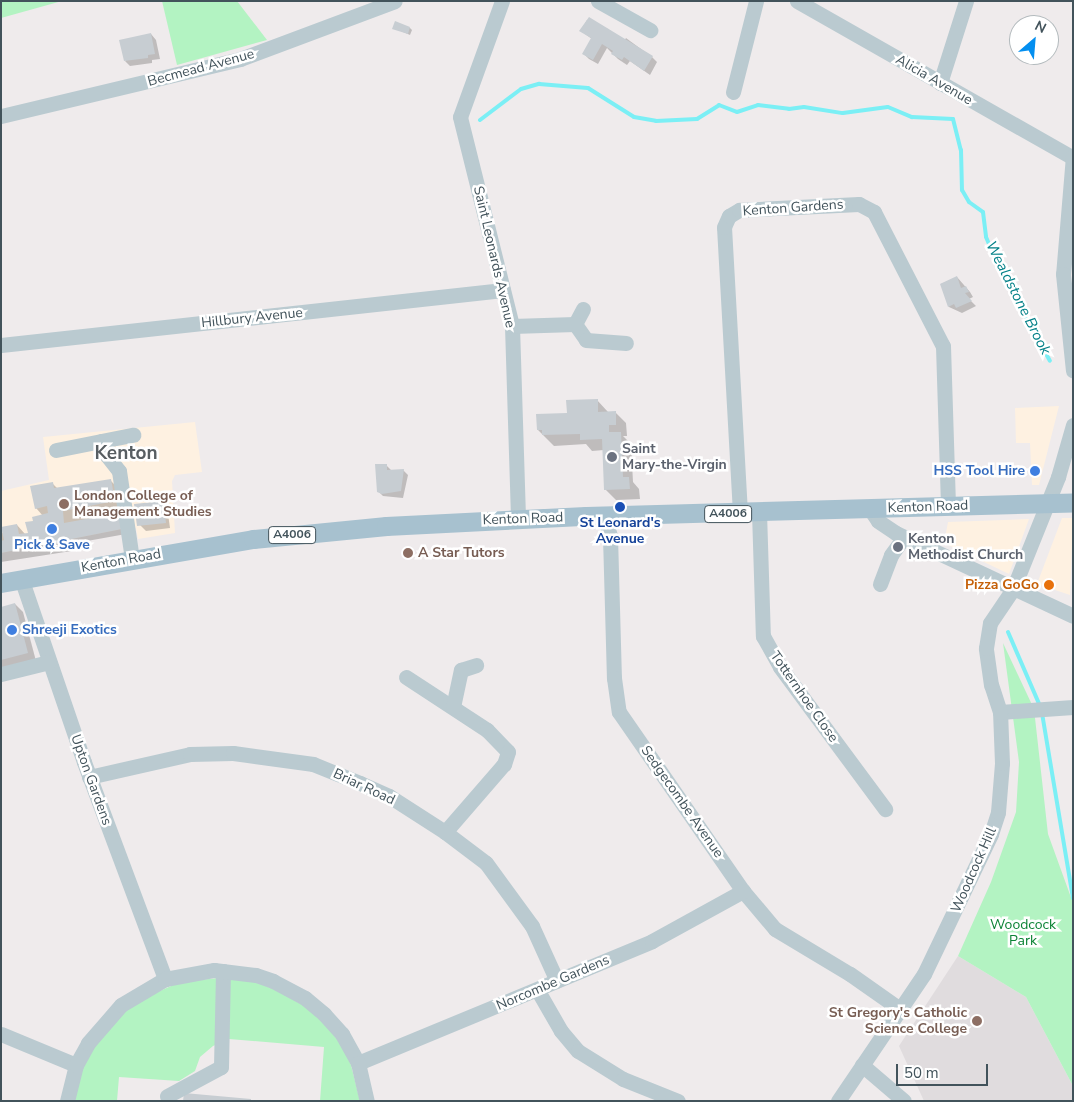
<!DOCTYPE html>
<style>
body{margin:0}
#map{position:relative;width:1074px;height:1102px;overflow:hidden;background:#efebec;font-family:"Nunito Sans",sans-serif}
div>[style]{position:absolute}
.commercial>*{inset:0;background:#fef1e1}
.education>*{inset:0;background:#e0dcde}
.green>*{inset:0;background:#b3f3c2}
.shadow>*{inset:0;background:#0003}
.stream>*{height:4px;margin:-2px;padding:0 2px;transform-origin:2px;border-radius:2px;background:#7beff5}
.building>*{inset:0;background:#c7cdd2}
.minor>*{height:15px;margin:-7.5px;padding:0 7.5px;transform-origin:7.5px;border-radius:7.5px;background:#bacad0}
.major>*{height:19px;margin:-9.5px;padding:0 9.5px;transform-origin:9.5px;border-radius:9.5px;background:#a7c1cf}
.dots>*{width:14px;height:14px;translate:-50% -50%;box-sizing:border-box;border:2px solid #fff;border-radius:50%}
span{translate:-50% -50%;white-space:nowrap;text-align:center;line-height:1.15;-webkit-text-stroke:5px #fff;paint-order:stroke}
.shield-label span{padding:1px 4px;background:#fff;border:1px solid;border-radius:4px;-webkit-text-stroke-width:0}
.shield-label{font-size:12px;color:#42535b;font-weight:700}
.street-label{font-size:14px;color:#42535b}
.worship-label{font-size:14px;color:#5b616d;font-weight:700}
.left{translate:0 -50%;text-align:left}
.shop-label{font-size:14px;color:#366cbe;font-weight:700}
.right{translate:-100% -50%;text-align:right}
.education-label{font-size:14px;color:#785e54;font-weight:700}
.transit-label{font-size:14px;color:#164399;font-weight:700}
.food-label{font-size:14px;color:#c56008;font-weight:700}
.park-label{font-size:14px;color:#0c8335}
.water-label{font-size:15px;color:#048188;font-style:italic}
.district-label{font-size:19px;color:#585e62;font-weight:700}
.frame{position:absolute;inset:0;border:2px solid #42535b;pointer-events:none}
.north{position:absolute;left:1009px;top:15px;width:50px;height:50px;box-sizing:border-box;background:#fff;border:1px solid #b3babd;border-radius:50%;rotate:27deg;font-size:14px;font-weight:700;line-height:20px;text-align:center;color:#42535b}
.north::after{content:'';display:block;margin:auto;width:18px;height:22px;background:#048ff0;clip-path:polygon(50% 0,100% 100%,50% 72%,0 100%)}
.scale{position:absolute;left:896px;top:1064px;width:92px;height:22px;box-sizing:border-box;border:2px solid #42535b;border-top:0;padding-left:6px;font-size:15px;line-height:18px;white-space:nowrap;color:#42535b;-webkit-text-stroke:4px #fff;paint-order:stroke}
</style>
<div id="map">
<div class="commercial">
<i style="clip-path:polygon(1059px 406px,1039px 485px,1032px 485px,1030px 443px,1016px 443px,1015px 408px)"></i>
<i style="clip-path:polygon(195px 422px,202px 472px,175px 475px,172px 481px,175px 533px,138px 539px,136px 528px,122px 529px,1px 553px,1px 491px,49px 480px,43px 437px)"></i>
<i style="clip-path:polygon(1062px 518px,1073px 518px,1070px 595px,1037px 584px)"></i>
<i style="clip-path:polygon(1029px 519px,1009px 574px,944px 543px,948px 522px)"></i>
</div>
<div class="education">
<i style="clip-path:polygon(958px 956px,1026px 997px,1073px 1086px,1073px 1101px,924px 1101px,899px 1046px)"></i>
</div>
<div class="green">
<i style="clip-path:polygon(1px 1px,62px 1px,1px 18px)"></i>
<i style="clip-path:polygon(162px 1px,237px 1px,267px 40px,177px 65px)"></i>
<i style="clip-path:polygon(1003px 643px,1034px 709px,1048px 834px,1073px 903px,1073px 1086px,1026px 997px,958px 956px,991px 882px,1016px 812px,1019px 762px)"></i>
<i style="clip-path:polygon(228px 977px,254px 981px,280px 992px,306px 1007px,326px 1025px,343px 1047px,351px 1065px,360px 1101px,320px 1101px,324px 1047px,229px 1039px,213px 1046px,200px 1057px,195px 1071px,179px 1081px,119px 1077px,117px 1101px,74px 1101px,80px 1073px,92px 1050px,111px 1023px,133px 1003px,180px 982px)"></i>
</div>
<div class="shadow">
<i style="clip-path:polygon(587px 20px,608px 29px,624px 41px,626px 38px,630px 41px,652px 57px,657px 62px,650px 75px,630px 61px,627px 65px,618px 59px,607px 48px,598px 64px,589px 59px,584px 54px,592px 39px,581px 31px)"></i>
<i style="clip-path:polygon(394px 28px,410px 28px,412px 30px,410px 35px)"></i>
<i style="clip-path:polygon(151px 34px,156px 40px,160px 59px,152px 60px,152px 63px,130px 66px,125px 61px)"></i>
<i style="clip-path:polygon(957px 277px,970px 292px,973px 297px,969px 299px,976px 306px,962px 313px,949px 307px,941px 284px)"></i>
<i style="clip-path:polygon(597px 400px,608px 412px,615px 412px,626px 423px,627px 436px,623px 436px,631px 444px,633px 482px,639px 489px,640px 499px,616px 500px,605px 489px,604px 450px,592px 451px,586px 444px,554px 446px,538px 430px)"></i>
<i style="clip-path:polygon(386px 465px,392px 471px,403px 470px,408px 475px,403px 498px,383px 496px,378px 491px)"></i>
<i style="clip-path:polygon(110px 480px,121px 491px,125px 512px,117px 513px,124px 519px,126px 534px,76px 543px,78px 550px,1px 562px,1px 531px,3px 533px,17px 525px,25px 534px,29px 534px,34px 522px,43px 516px,36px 508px,52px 483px,58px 489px)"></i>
<i style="clip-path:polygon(162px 502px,167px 507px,170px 528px,146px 531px,140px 525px)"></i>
<i style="clip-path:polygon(15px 604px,23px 612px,36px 661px,1px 668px,1px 608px)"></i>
</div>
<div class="stream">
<i style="left:480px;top:120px;width:51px;rotate:-37.1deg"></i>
<i style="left:521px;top:89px;width:19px;rotate:-16deg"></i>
<i style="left:539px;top:84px;width:49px;rotate:4.7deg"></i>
<i style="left:588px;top:88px;width:54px;rotate:32.2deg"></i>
<i style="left:634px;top:117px;width:22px;rotate:10deg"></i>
<i style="left:656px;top:121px;width:41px;rotate:-2.8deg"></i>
<i style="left:697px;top:119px;width:26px;rotate:-32deg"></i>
<i style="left:719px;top:105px;width:19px;rotate:21deg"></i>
<i style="left:737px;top:112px;width:22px;rotate:-18deg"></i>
<i style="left:758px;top:105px;width:31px;rotate:7deg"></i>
<i style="left:789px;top:109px;width:15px;rotate:-8deg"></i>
<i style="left:804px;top:107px;width:39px;rotate:9deg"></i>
<i style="left:843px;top:113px;width:45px;rotate:-7.6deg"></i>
<i style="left:888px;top:107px;width:26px;rotate:23deg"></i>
<i style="left:912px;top:117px;width:41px;rotate:2.8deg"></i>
<i style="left:953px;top:119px;width:32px;rotate:76deg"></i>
<i style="left:961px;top:150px;width:40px;rotate:88.6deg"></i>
<i style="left:962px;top:190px;width:14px;rotate:60deg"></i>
<i style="left:969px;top:202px;width:17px;rotate:36deg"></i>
<i style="left:983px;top:212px;width:25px;rotate:83deg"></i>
<i style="left:986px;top:237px;width:40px;rotate:66.6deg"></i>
<i style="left:1002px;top:274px;width:99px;rotate:61.1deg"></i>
<i style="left:1008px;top:632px;width:81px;rotate:66.6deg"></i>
<i style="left:1042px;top:713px;width:188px;rotate:80.5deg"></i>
</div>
<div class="building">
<i style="clip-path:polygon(589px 17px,653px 56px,644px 71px,624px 57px,622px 60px,611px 54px,613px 51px,602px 44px,593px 60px,582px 54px,591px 38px,579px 31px)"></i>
<i style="clip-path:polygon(395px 21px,410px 27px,408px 34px,392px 29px)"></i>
<i style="clip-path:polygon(151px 33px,155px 54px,148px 55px,148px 58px,124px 61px,119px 40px)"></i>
<i style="clip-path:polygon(957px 276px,961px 288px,966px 286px,969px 292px,965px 293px,972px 301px,956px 308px,954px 304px,948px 307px,940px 284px)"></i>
<i style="clip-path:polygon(598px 399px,598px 412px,616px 411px,616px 425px,609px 425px,609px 432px,621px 432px,623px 477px,629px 477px,630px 489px,604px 490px,602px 439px,580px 440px,580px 434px,542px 435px,542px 430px,537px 430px,536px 414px,567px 413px,566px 400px)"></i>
<i style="clip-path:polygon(375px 464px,387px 464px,387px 470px,404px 469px,401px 491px,382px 494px,377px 492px)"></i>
<i style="clip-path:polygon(111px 479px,115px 501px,63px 511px,64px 523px,119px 513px,122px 529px,1px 553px,1px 541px,4px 540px,1px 527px,17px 524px,19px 534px,28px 533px,25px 522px,33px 521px,32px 517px,48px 513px,47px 506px,35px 509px,30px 486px,53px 482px,54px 488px)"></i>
<i style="clip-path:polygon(163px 501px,166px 523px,137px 526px,134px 504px)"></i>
<i style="clip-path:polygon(15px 603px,28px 653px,1px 660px,1px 607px)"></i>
<i style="clip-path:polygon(184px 1093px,251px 1099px,251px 1101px,183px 1101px)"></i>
</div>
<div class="minor">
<i style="left:502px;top:1px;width:123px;rotate:109.9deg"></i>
<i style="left:460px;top:117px;width:215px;rotate:76deg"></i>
<i style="left:512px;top:326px;width:193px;rotate:88.2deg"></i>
<i style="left:598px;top:1px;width:60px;rotate:29.1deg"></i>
<i style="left:797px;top:1px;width:316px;rotate:29.6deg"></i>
<i style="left:940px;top:83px;width:86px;rotate:-72.4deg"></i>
<i style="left:733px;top:92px;width:94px;rotate:-75.8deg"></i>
<i style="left:1px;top:116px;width:246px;rotate:-13.4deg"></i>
<i style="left:240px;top:59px;width:165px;rotate:-20.5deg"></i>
<i style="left:1073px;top:156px;width:118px;rotate:94.8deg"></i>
<i style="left:1063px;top:274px;width:97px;rotate:84.1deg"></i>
<i style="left:583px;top:309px;width:17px;rotate:118deg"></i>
<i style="left:575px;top:324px;width:19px;rotate:55deg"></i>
<i style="left:586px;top:340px;width:40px;rotate:4.3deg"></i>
<i style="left:512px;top:326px;width:63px;rotate:-1.8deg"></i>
<i style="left:1px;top:345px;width:505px;rotate:-6.25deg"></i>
<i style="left:56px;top:450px;width:46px;rotate:-11.3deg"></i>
<i style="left:870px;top:509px;width:14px;rotate:56deg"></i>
<i style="left:878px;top:521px;width:22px;rotate:34deg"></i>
<i style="left:896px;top:533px;width:195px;rotate:25.1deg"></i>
<i style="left:759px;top:512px;width:124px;rotate:88.2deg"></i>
<i style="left:763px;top:636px;width:35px;rotate:61deg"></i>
<i style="left:780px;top:667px;width:177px;rotate:53.5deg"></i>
<i style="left:740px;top:513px;width:286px;rotate:-93.2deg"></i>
<i style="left:724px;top:227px;width:12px;rotate:-66deg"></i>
<i style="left:729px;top:216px;width:12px;rotate:-31deg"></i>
<i style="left:739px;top:210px;width:120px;rotate:-2.9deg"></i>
<i style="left:859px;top:204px;width:17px;rotate:28deg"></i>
<i style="left:874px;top:212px;width:151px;rotate:62.8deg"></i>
<i style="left:943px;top:346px;width:161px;rotate:88.2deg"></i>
<i style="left:604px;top:516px;width:21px;rotate:73deg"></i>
<i style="left:610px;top:536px;width:142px;rotate:88.4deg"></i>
<i style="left:614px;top:678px;width:34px;rotate:82deg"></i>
<i style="left:619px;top:712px;width:218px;rotate:55.3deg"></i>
<i style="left:743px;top:891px;width:50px;rotate:49.9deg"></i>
<i style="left:775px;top:929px;width:87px;rotate:31deg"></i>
<i style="left:850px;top:974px;width:62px;rotate:35.2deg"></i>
<i style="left:132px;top:559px;width:89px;rotate:-98.4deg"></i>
<i style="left:119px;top:471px;width:24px;rotate:-128deg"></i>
<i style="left:104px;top:452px;width:11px;rotate:-105deg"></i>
<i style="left:101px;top:441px;width:33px;rotate:-11deg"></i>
<i style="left:21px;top:578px;width:194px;rotate:71.1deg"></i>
<i style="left:84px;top:762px;width:232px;rotate:69.5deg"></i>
<i style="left:880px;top:584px;width:31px;rotate:-69deg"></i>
<i style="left:891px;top:555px;width:22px;rotate:-54deg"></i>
<i style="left:1px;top:674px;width:49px;rotate:-14deg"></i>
<i style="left:406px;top:677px;width:97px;rotate:33.2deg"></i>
<i style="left:487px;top:730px;width:30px;rotate:46deg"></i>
<i style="left:508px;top:752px;width:13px;rotate:108deg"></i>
<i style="left:504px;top:764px;width:90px;rotate:130.9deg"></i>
<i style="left:453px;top:707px;width:38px;rotate:-78deg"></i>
<i style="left:461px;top:670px;width:16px;rotate:-18deg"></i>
<i style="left:1000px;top:712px;width:73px;rotate:-3.9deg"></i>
<i style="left:89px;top:777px;width:104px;rotate:-12.8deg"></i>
<i style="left:190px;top:754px;width:43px;rotate:-1.3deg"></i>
<i style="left:233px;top:753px;width:81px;rotate:7.8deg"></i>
<i style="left:313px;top:764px;width:51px;rotate:22deg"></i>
<i style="left:360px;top:783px;width:32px;rotate:24deg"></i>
<i style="left:389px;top:796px;width:67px;rotate:32.7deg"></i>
<i style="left:445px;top:832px;width:51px;rotate:37.1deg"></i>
<i style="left:486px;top:863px;width:78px;rotate:53.9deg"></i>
<i style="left:532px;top:926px;width:60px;rotate:65.6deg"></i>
<i style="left:538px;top:991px;width:46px;rotate:60.1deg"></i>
<i style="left:561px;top:1031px;width:26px;rotate:50deg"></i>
<i style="left:578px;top:1051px;width:53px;rotate:31.9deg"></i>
<i style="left:623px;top:1079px;width:59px;rotate:21.8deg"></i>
<i style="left:1px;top:1034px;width:81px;rotate:22.5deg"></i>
<i style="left:358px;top:1063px;width:318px;rotate:-22.5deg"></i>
<i style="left:652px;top:941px;width:104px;rotate:-28.8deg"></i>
<i style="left:862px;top:1065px;width:55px;rotate:40.6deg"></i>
<i style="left:167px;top:1096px;width:61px;rotate:-28.2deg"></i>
<i style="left:221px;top:1067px;width:96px;rotate:-88.8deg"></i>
<i style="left:67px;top:1101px;width:37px;rotate:-76deg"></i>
<i style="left:76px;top:1065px;width:25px;rotate:-61deg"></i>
<i style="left:88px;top:1043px;width:50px;rotate:-49deg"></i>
<i style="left:121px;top:1005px;width:51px;rotate:-30.6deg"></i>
<i style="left:165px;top:979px;width:50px;rotate:-10.4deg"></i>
<i style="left:214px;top:970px;width:42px;rotate:6.8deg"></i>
<i style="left:256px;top:975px;width:18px;rotate:19deg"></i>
<i style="left:273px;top:981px;width:36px;rotate:28deg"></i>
<i style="left:305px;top:998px;width:25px;rotate:40deg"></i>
<i style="left:324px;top:1014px;width:27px;rotate:48deg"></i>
<i style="left:342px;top:1034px;width:33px;rotate:61deg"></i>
<i style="left:358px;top:1063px;width:39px;rotate:77deg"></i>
<i style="left:838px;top:1101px;width:153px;rotate:-55.9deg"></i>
<i style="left:924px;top:974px;width:155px;rotate:-64.4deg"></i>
<i style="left:991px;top:834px;width:23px;rotate:-72deg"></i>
<i style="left:998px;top:812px;width:49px;rotate:-85.3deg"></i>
<i style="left:1002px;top:763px;width:51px;rotate:-92.2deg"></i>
<i style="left:1000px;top:712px;width:28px;rotate:-108deg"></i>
<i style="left:991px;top:685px;width:37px;rotate:-98deg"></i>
<i style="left:986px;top:648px;width:25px;rotate:-81deg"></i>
<i style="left:990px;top:623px;width:41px;rotate:-55.9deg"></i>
<i style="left:1013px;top:589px;width:121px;rotate:-68.1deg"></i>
<i style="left:1058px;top:477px;width:54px;rotate:-73.9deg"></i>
</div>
<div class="major">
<i style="left:1px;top:583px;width:256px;rotate:-9.9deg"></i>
<i style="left:253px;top:539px;width:134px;rotate:-5.6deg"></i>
<i style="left:386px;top:526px;width:200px;rotate:-2.9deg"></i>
<i style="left:586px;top:516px;width:487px;rotate:-1.6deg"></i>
</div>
<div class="dots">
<i style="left:612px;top:457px;background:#6b7280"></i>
<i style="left:1035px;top:471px;background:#3f7fe0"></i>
<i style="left:64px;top:504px;background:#8d6e63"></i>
<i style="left:620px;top:507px;background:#1a4fb4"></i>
<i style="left:52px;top:529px;background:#3f7fe0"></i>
<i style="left:898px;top:547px;background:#6b7280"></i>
<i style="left:408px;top:553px;background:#8d6e63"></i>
<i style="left:1049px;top:585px;background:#e8710a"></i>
<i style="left:12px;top:630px;background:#3f7fe0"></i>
<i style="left:977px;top:1021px;background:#8d6e63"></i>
</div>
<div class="shield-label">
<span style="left:728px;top:514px">A4006</span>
<span style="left:292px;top:535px">A4006</span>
</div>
<div class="street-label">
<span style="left:201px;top:68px;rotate:-15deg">Becmead Avenue</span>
<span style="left:934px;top:80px;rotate:30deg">Alicia Avenue</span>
<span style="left:793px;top:208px;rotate:-4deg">Kenton Gardens</span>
<span style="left:494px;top:257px;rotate:77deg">Saint Leonards Avenue</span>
<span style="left:252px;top:318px;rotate:-6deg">Hillbury Avenue</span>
<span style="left:928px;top:507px;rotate:-2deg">Kenton Road</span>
<span style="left:523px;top:519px;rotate:-2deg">Kenton Road</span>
<span style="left:121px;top:561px;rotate:-10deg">Kenton Road</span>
<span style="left:804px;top:697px;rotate:55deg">Totternhoe Close</span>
<span style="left:91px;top:780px;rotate:70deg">Upton Gardens</span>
<span style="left:364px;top:787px;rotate:25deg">Briar Road</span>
<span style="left:682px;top:802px;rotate:55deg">Sedgecombe Avenue</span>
<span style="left:974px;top:870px;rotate:-66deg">Woodcock Hill</span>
<span style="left:553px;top:983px;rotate:-23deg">Norcombe Gardens</span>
</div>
<div class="worship-label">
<span class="left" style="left:622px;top:457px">Saint<br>Mary-the-Virgin</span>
<span class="left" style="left:908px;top:547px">Kenton<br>Methodist Church</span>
</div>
<div class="shop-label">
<span class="right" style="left:1025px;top:471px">HSS Tool Hire</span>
<span style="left:52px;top:545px">Pick &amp; Save</span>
<span class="left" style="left:22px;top:630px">Shreeji Exotics</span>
</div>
<div class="education-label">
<span class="left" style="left:74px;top:504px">London College of<br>Management Studies</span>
<span class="left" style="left:418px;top:553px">A Star Tutors</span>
<span class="right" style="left:967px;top:1021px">St Gregory's Catholic<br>Science College</span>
</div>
<div class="transit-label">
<span style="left:620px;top:531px">St Leonard's<br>Avenue</span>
</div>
<div class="food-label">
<span class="right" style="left:1039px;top:585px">Pizza GoGo</span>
</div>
<div class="park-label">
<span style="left:1023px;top:933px">Woodcock<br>Park</span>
</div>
<div class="water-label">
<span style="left:1018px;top:298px;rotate:63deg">Wealdstone Brook</span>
</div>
<div class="district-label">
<span style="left:126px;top:454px">Kenton</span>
</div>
<div class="frame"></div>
<div class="north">N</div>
<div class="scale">50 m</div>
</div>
